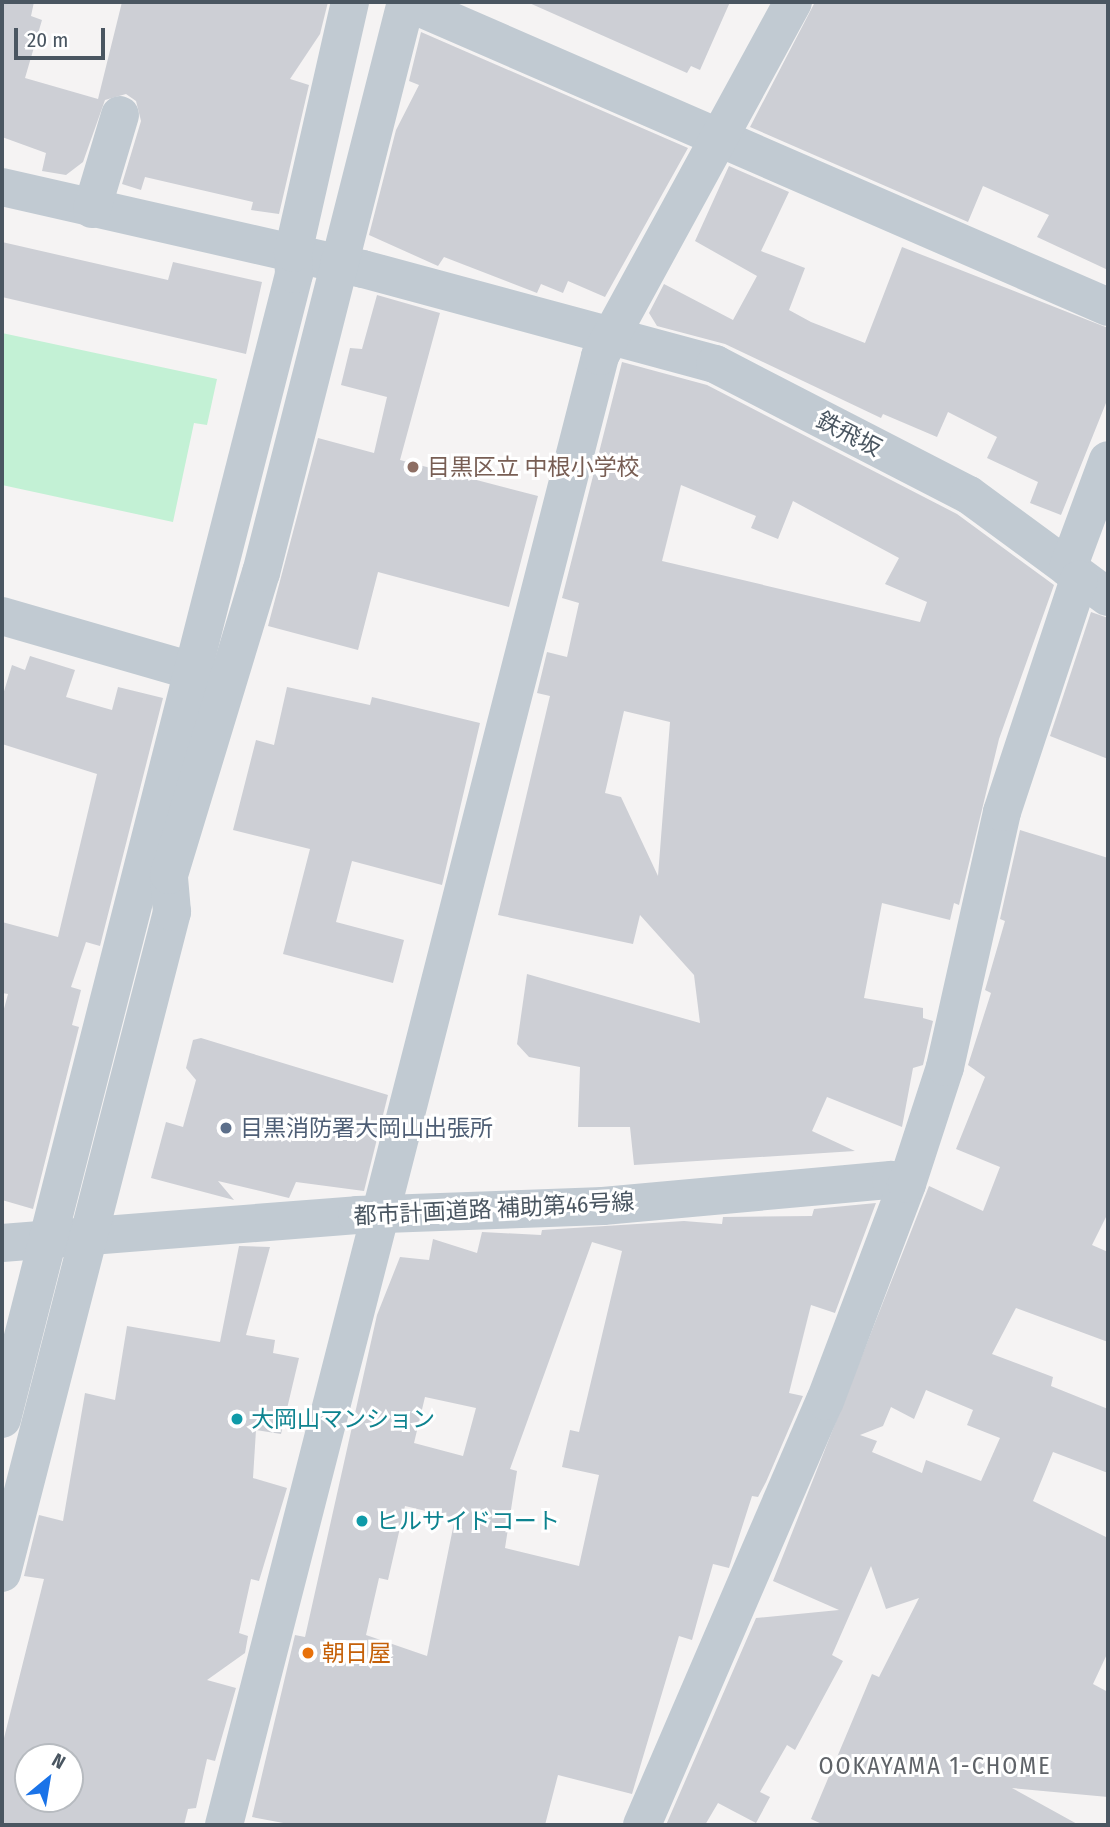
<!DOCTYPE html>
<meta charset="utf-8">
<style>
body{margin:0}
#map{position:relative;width:1110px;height:1827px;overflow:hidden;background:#f5f3f3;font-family:"Fira Sans Condensed","Noto Sans JP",sans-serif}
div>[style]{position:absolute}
.green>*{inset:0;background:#c3f1d5}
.building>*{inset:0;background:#cdcfd5}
.minor>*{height:38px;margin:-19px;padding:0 19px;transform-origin:19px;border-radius:19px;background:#c1cad2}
.dots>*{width:19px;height:19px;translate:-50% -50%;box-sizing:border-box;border:4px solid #fff;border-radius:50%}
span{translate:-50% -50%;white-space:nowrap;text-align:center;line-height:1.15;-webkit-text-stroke:6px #fff;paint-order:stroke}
.street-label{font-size:23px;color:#4a5661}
.education-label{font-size:23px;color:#785e54}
.left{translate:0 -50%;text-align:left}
.service-label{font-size:23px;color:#4e5e75}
.culture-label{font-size:23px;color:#0d838f}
.food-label{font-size:23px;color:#c56008}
.neighbourhood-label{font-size:24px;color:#5f6368;letter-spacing:2px}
.frame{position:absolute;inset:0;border:4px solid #4a5661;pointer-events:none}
.north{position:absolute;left:14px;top:1743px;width:70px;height:70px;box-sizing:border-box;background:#fff;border:2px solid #b7bbc0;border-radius:50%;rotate:30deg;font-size:19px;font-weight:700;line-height:28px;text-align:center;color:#4a5661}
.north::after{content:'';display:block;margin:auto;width:24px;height:32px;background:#1a73e8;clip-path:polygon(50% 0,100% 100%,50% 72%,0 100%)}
.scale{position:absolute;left:14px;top:28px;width:91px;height:32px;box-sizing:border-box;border:4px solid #4a5661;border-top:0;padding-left:9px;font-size:21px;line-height:24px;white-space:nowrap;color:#4a5661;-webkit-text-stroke:5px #fff;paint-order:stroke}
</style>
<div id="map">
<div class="green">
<i style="clip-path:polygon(2px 333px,217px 379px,207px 425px,194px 423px,173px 522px,2px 485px)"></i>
</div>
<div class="building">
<i style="clip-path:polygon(2px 2px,34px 2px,31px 16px,42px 20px,25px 78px,98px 99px,122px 2px,328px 2px,320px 34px,290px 79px,309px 85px,279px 214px,251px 210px,253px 202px,145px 177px,141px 190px,122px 184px,141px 121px,136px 101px,126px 94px,105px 100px,83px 162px,66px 175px,42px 171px,46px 153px,2px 137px)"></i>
<i style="clip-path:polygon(527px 2px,730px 2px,700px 70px,691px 66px,687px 73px)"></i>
<i style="clip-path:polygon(815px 2px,1108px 2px,1108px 270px,1037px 237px,1049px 215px,983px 186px,968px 222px,750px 127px)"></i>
<i style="clip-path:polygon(421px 32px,688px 148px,605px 297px,568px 281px,563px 293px,541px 284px,537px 293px,444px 257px,438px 266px,369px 235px,396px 130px,419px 85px,409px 81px)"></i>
<i style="clip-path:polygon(729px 166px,789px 192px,761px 251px,805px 268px,789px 310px,811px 322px,865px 343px,902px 247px,1108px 328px,1108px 398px,1061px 515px,1030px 503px,1038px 482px,987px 458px,997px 437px,948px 412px,937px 437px,883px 414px,881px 418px,725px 344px,657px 326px,649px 313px,664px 284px,733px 320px,757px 276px,695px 241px)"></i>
<i style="clip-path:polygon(2px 242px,168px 280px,173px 262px,262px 282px,246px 354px,2px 297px)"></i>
<i style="clip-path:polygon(377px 295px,440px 313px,400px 460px,538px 496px,509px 607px,378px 572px,358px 650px,268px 626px,318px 438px,374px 453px,387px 397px,341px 385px,350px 348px,362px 349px)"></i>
<i style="clip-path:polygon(evenodd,622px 362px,707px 385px,957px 514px,1054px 585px,999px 739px,959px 905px,954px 903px,950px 920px,882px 903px,864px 998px,923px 1008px,923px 1018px,933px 1021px,923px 1065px,913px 1068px,902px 1127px,827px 1097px,812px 1131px,855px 1151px,634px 1165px,630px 1127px,578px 1127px,580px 1067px,529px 1057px,517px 1044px,527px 974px,700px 1023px,694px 975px,640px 915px,633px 944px,498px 915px,550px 696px,537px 693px,547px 652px,567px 657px,579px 603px,562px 598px,622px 362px,681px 485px,756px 516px,751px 528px,778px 539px,793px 501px,899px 558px,885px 584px,927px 602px,920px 622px,662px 561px,681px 485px,622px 362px,624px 711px,670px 722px,658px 876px,621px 797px,605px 793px,624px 711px)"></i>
<i style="clip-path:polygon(1091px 612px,1108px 618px,1108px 759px,1050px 736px)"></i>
<i style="clip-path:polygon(30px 656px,75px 670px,66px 697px,112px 710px,118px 687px,163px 698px,100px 946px,86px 942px,71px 987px,81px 990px,72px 1025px,79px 1027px,33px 1209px,2px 1200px,2px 1016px,8px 994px,2px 993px,2px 922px,58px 937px,97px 774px,2px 744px,2px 698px,12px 665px,25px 670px)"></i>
<i style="clip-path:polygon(287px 687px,370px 705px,372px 697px,480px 723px,442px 885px,352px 861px,336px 922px,404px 940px,393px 983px,283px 954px,310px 849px,233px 830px,256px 740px,274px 745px)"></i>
<i style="clip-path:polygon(evenodd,1020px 830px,1108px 858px,1108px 1213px,1092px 1245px,1108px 1252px,1108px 1342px,1016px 1308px,992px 1354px,1053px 1377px,1051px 1386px,1108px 1409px,1108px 1473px,1053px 1452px,1033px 1501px,1108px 1538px,1108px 1652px,1093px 1684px,1108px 1692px,1108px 1797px,1012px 1788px,1079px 1825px,824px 1825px,811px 1819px,872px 1674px,879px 1677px,919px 1598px,886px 1609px,871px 1566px,832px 1655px,843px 1661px,795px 1750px,787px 1745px,760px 1792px,770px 1797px,756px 1823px,718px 1803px,705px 1825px,666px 1825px,756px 1618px,839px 1610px,773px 1581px,929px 1186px,983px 1211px,1000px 1167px,956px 1149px,985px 1077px,968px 1065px,991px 993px,985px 990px,1005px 921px,1000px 919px,1020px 830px,926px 1390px,973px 1410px,967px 1425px,1000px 1438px,981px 1481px,926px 1460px,922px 1473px,872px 1452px,877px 1441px,860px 1435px,883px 1426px,891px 1407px,914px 1419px,926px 1390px)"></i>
<i style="clip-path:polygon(201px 1038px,388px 1095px,364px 1191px,296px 1182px,289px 1198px,218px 1181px,234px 1200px,151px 1178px,166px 1122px,183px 1127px,196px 1080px,186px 1068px,193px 1040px)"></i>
<i style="clip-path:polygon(evenodd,876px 1203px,835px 1313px,811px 1305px,789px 1393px,803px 1396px,766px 1482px,758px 1497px,752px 1496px,729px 1568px,713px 1564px,692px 1640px,679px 1636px,632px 1794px,558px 1775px,545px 1825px,294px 1825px,252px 1817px,295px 1635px,305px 1637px,377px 1315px,400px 1257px,429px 1260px,433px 1239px,477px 1253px,482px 1232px,541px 1235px,542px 1230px,684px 1221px,722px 1224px,723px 1217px,812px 1216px,814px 1209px,876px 1203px,592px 1242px,622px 1251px,579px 1432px,570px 1430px,562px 1467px,599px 1475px,579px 1566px,505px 1548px,517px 1471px,510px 1469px,592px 1242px,876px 1203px,425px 1397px,476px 1408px,463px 1456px,414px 1443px,425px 1397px,876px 1203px,405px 1506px,455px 1518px,427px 1656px,366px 1635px,379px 1578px,388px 1580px,405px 1506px)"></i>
<i style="clip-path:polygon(evenodd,239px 1246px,270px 1247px,246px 1335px,275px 1340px,273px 1353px,299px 1358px,281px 1434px,256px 1430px,253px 1478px,287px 1488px,259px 1581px,251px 1579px,239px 1633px,248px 1636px,245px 1653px,207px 1680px,236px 1688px,215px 1761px,207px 1759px,196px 1808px,188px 1809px,184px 1825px,2px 1825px,2px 1746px,44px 1579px,24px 1576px,39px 1515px,63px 1521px,85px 1393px,115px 1400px,127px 1326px,220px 1342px,239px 1246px,28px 1757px,70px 1757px,70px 1799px,28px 1799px,28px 1757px)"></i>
</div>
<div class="minor">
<i style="left:407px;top:2px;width:764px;rotate:23.51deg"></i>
<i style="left:2px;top:187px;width:370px;rotate:12.8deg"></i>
<i style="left:363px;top:269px;width:365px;rotate:15.1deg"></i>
<i style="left:715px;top:364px;width:286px;rotate:27.3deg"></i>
<i style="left:969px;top:495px;width:172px;rotate:36.3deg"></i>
<i style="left:92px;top:209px;width:98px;rotate:-73.4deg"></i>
<i style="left:1068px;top:568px;width:115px;rotate:-69.7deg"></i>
<i style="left:2px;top:616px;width:198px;rotate:16.1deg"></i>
<i style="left:2px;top:1243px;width:356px;rotate:-4.5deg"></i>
<i style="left:357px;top:1215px;width:246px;rotate:-2.1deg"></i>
<i style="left:603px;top:1206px;width:289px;rotate:-5.2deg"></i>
<i style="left:891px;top:1180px;width:16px;rotate:14deg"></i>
<i style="left:2px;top:1419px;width:1182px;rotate:-75.69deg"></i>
<i style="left:294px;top:274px;width:21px;rotate:-93deg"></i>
<i style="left:293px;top:253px;width:257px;rotate:-77.2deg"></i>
<i style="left:2px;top:1573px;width:683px;rotate:-75.58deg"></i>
<i style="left:172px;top:912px;width:37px;rotate:-95deg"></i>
<i style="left:169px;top:875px;width:316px;rotate:-73.1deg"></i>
<i style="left:261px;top:573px;width:589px;rotate:-75.75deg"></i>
<i style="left:224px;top:1825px;width:1516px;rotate:-75.64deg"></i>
<i style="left:600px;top:356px;width:403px;rotate:-61.4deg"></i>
<i style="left:642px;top:1825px;width:462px;rotate:-66.7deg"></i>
<i style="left:825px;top:1401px;width:232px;rotate:-69.3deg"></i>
<i style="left:907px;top:1184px;width:123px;rotate:-72deg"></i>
<i style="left:945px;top:1067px;width:261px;rotate:-77.4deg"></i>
<i style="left:1002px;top:812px;width:245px;rotate:-71.7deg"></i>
</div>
<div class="dots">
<i style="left:413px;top:467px;background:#8d6e63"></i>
<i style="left:226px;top:1128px;background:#5c6f8a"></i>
<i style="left:237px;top:1419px;background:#0f9aa8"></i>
<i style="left:362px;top:1521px;background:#0f9aa8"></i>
<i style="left:308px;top:1653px;background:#e8710a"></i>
</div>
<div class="street-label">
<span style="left:849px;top:434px;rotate:27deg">鉄飛坂</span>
<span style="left:494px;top:1209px;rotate:-3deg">都市計画道路 補助第46号線</span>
</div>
<div class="education-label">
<span class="left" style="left:427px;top:467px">目黒区立 中根小学校</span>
</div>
<div class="service-label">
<span class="left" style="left:240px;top:1128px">目黒消防署大岡山出張所</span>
</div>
<div class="culture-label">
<span class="left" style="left:251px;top:1419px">大岡山マンション</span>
<span class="left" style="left:376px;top:1521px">ヒルサイドコート</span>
</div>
<div class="food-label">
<span class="left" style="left:322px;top:1653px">朝日屋</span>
</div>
<div class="neighbourhood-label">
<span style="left:935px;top:1767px">OOKAYAMA 1-CHOME</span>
</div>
<div class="frame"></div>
<div class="north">N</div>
<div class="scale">20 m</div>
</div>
